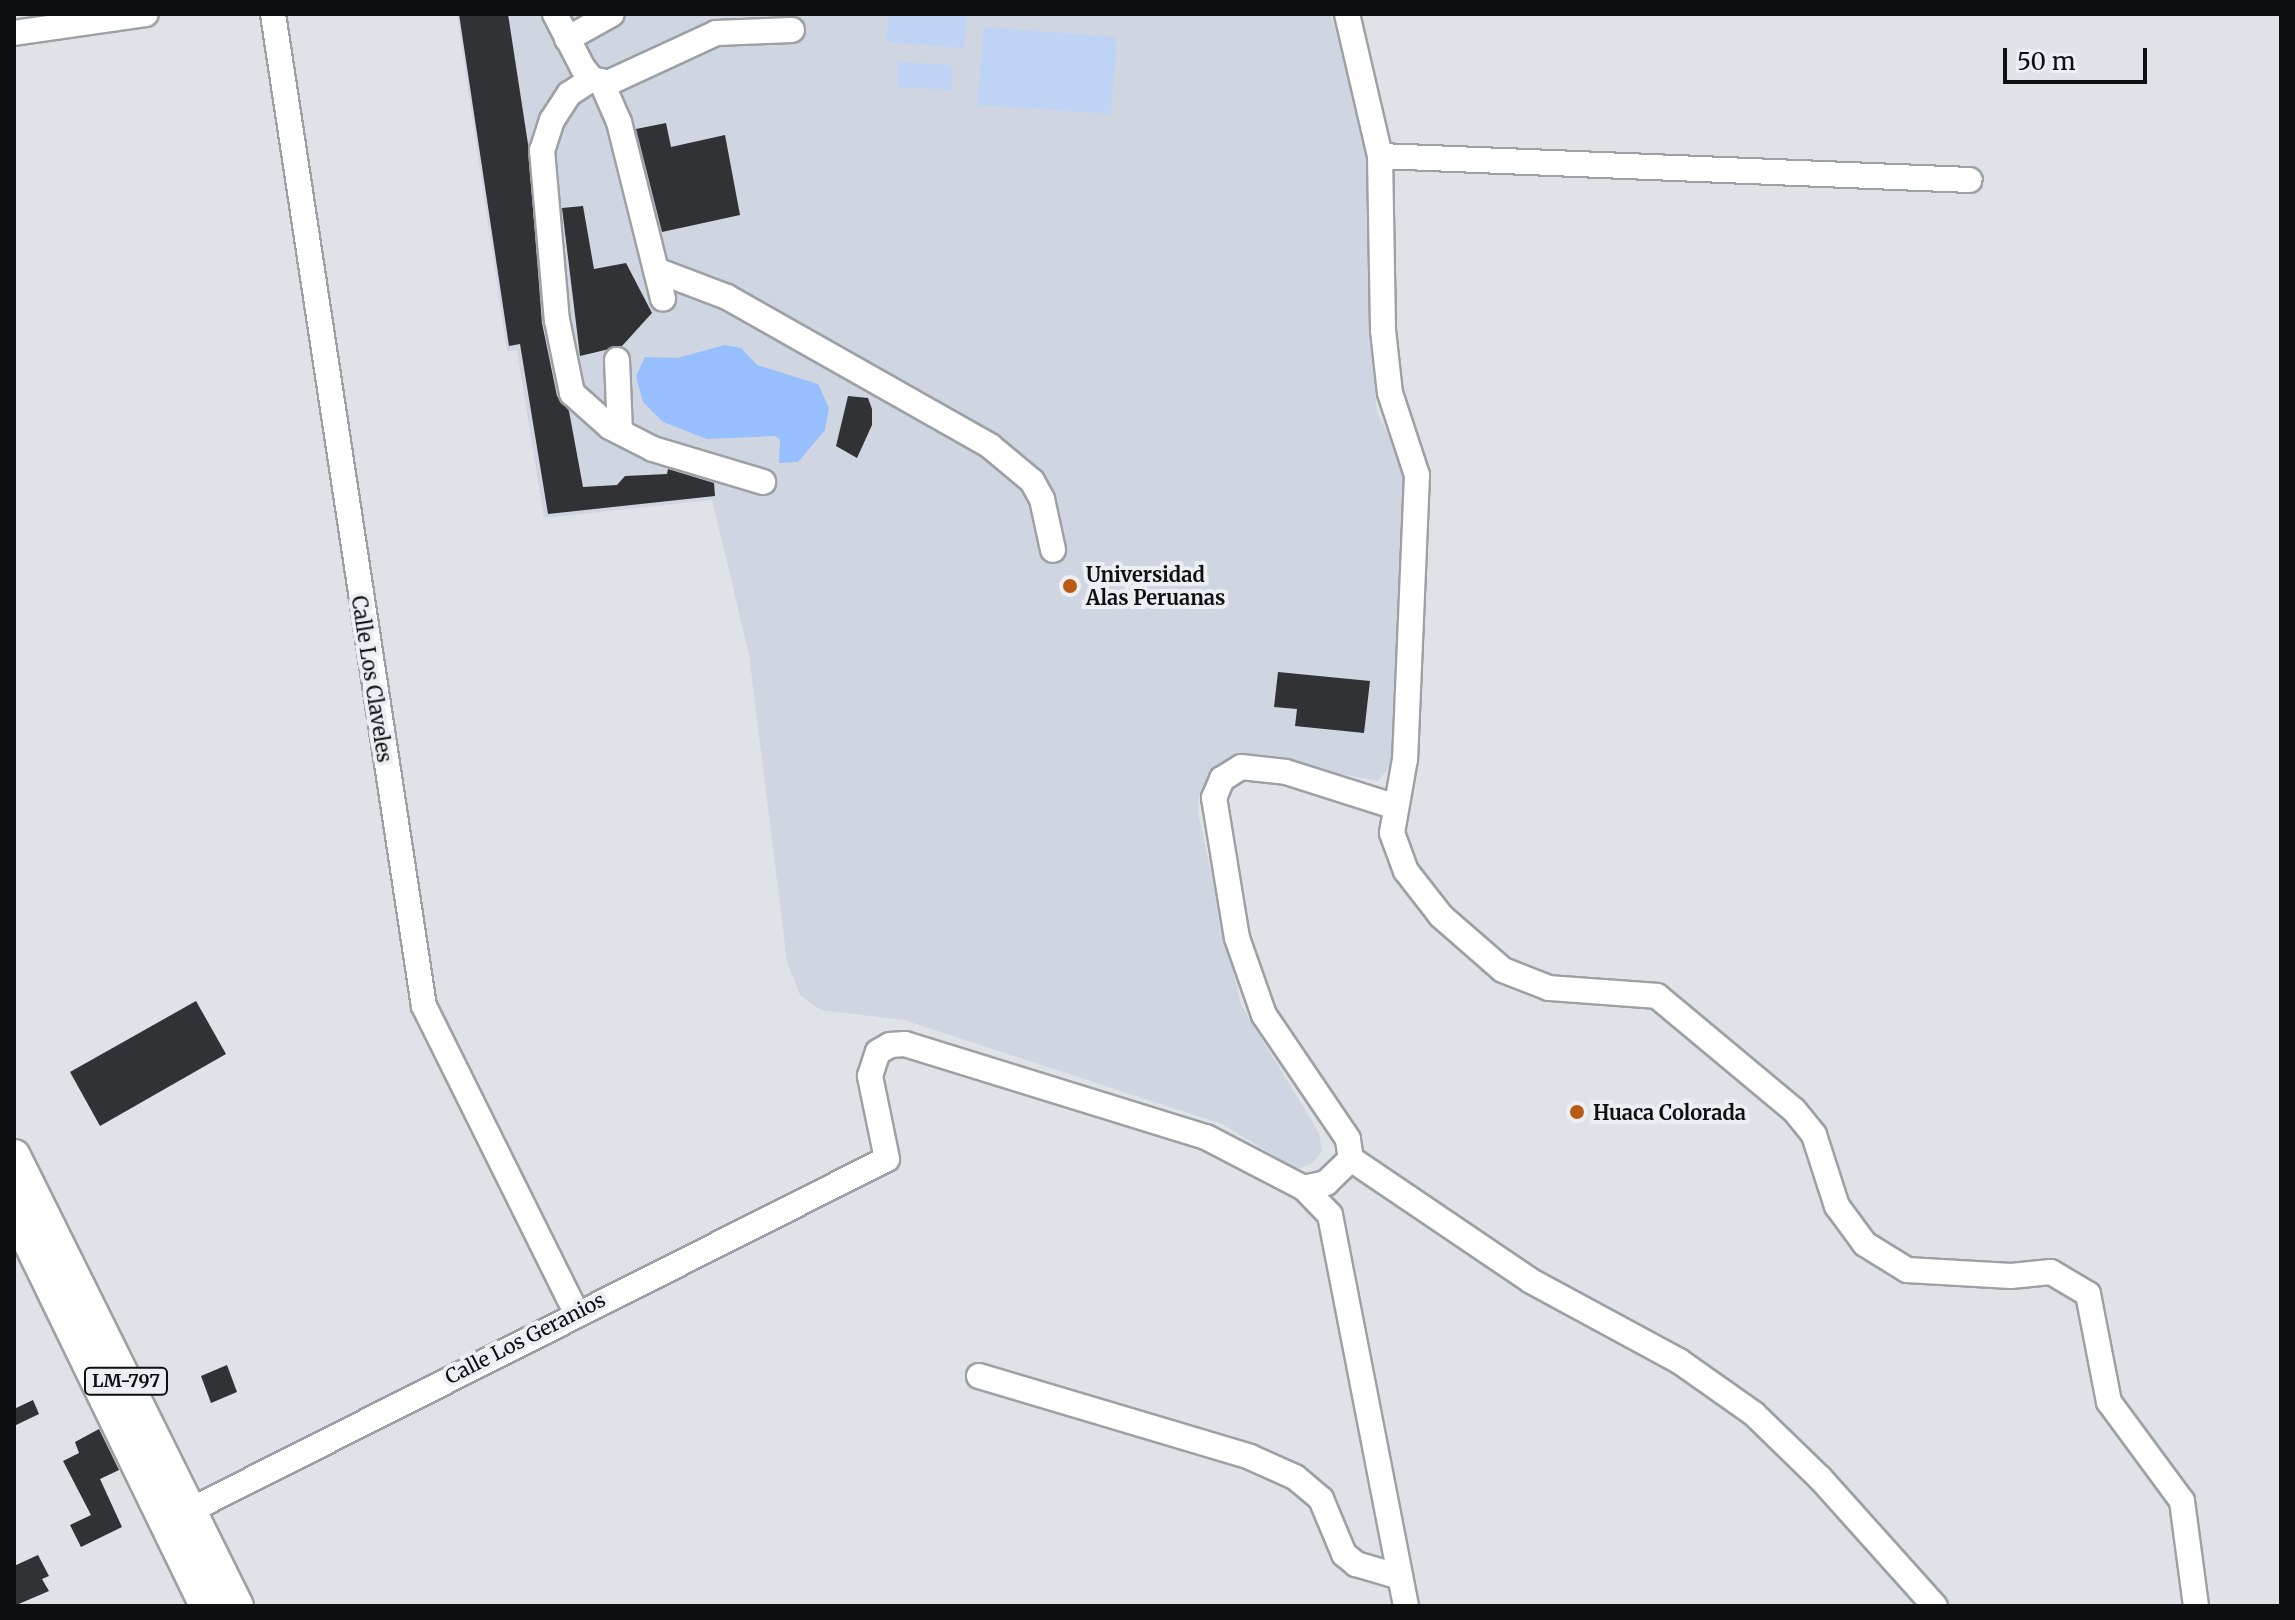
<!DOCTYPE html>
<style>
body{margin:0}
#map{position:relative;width:2295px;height:1620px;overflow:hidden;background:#dfe2e7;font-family:Merriweather,serif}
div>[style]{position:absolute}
.built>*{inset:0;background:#cfd6e1}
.green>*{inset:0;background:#bfd4f5}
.water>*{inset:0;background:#97befd}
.building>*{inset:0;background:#303236}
.roads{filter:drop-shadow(2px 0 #9da0a4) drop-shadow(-2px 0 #9da0a4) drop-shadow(0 2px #9da0a4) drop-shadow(0 -2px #9da0a4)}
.minor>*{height:24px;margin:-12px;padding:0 12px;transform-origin:12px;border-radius:12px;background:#fff}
.major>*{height:32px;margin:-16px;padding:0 16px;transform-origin:16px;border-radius:16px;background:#fff}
.dots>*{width:22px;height:22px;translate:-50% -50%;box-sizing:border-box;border:4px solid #eceff4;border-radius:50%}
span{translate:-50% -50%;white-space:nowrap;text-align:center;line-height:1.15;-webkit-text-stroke:8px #eceff4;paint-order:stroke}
.shield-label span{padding:2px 6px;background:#eceff4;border:2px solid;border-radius:6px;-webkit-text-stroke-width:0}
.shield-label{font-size:18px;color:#0e0f10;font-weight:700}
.poi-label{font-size:20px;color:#0e0f10;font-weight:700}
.left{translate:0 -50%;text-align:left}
.street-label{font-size:20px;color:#0e0f10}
.frame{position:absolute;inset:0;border:16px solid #0e0f10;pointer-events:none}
.scale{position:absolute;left:2003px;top:48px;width:144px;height:36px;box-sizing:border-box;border:4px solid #0e0f10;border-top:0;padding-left:10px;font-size:24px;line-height:28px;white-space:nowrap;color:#0e0f10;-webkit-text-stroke:6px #eceff4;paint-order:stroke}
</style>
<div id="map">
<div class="built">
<i style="clip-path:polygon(457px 14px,1330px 14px,1366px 123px,1369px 327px,1377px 412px,1412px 484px,1404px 658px,1391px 765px,1378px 781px,1235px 754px,1215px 767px,1199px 797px,1198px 813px,1241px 1005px,1319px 1133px,1322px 1151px,1313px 1163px,1296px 1169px,1222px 1124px,904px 1020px,820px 1010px,800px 995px,787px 962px,749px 654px,712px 500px,544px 518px,517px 350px,507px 351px)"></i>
</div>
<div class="green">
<i style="clip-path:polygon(889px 14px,967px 14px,964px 48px,886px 42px)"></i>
<i style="clip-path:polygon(984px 27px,1117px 37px,1111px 114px,977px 105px)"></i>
<i style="clip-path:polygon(898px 62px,953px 65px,952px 90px,897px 87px)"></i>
</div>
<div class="water">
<i style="clip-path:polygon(725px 345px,741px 348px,757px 365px,818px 384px,829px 408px,825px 430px,798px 462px,779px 463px,780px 440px,775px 436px,707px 439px,663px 422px,643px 402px,636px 376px,645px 357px,677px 358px)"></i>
</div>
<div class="building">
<i style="clip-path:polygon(459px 14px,508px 14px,528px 144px,542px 323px,557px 396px,569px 411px,583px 487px,617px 485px,625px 476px,667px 474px,668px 469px,714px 483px,715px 496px,548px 514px,520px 344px,509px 346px)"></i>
<i style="clip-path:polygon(666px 123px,671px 147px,725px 135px,740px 215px,662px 232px,636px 129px)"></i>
<i style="clip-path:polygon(583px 206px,594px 269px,626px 263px,652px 313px,622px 346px,580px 356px,562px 208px)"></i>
<i style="clip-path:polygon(848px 396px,868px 398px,872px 409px,872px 425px,857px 458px,836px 446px)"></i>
<i style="clip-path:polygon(1278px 672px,1370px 681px,1364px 733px,1295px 726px,1297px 709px,1274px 707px)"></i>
<i style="clip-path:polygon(196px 1001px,226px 1054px,100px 1126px,70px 1072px)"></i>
<i style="clip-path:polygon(227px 1365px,237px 1392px,211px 1403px,201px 1376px)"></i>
<i style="clip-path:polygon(33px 1400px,39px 1414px,14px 1426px,14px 1409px)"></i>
<i style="clip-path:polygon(99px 1429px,119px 1470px,100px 1479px,122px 1527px,81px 1547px,70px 1525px,91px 1515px,63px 1461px,79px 1453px,75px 1442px)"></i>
<i style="clip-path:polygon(38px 1555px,49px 1576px,42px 1579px,49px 1591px,14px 1606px,14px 1566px)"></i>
</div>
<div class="roads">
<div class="minor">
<i style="left:273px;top:14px;width:1003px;rotate:81.35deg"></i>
<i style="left:424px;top:1006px;width:342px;rotate:63.6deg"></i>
<i style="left:555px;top:14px;width:61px;rotate:62.6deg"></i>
<i style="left:583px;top:68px;width:14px;rotate:51deg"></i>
<i style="left:592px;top:79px;width:16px;rotate:14deg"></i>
<i style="left:608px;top:83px;width:119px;rotate:-24.8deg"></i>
<i style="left:716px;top:33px;width:76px;rotate:-2.3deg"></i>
<i style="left:1347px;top:14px;width:146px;rotate:76.9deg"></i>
<i style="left:1380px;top:156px;width:174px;rotate:89deg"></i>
<i style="left:1383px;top:330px;width:63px;rotate:83.7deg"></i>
<i style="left:1390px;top:393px;width:86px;rotate:71.8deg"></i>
<i style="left:1417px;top:475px;width:284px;rotate:92.4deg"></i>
<i style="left:1405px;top:759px;width:75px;rotate:100deg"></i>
<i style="left:1392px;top:833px;width:40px;rotate:69.8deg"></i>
<i style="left:1406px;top:871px;width:57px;rotate:52.1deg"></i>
<i style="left:1441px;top:916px;width:82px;rotate:41.1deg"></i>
<i style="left:1503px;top:970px;width:49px;rotate:21.4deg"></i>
<i style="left:1549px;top:988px;width:108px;rotate:4.2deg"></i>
<i style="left:1657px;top:996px;width:178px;rotate:39.8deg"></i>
<i style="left:1794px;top:1110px;width:32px;rotate:51deg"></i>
<i style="left:1814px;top:1135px;width:75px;rotate:72.1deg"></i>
<i style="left:1837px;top:1206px;width:47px;rotate:53.6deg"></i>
<i style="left:1865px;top:1244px;width:49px;rotate:31.8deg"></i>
<i style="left:1907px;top:1270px;width:104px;rotate:3.3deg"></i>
<i style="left:2011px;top:1276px;width:40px;rotate:-5.7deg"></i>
<i style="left:2051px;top:1272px;width:43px;rotate:30.7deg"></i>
<i style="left:2088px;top:1294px;width:110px;rotate:79deg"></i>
<i style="left:2109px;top:1402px;width:123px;rotate:53.6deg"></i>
<i style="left:2182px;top:1501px;width:106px;rotate:82.4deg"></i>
<i style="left:14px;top:33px;width:133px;rotate:-8.2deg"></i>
<i style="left:567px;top:39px;width:51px;rotate:-29.1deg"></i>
<i style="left:592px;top:79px;width:27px;rotate:147deg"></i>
<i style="left:569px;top:94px;width:31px;rotate:123deg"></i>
<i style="left:552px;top:120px;width:32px;rotate:108deg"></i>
<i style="left:542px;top:150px;width:171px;rotate:85deg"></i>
<i style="left:557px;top:320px;width:75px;rotate:78.4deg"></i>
<i style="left:572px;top:393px;width:51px;rotate:41.8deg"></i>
<i style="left:610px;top:427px;width:48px;rotate:27.1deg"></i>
<i style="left:653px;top:449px;width:115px;rotate:16.7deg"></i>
<i style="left:601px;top:81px;width:45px;rotate:66.3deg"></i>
<i style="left:619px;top:122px;width:182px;rotate:76deg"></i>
<i style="left:1380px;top:156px;width:590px;rotate:2.33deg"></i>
<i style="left:656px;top:270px;width:76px;rotate:20.8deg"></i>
<i style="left:727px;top:297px;width:302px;rotate:29.5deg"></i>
<i style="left:990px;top:446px;width:55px;rotate:39.8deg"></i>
<i style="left:1032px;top:481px;width:21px;rotate:61deg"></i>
<i style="left:1042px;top:499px;width:52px;rotate:77.8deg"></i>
<i style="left:617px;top:360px;width:72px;rotate:87.6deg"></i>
<i style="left:1351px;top:1159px;width:217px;rotate:34.1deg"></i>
<i style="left:1531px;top:1281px;width:168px;rotate:28.4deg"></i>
<i style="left:1679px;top:1361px;width:92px;rotate:35.2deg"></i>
<i style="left:1754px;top:1414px;width:92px;rotate:44.1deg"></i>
<i style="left:1820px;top:1478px;width:172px;rotate:48.1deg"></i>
<i style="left:1304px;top:1188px;width:37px;rotate:46deg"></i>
<i style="left:1330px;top:1215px;width:398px;rotate:79deg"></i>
<i style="left:979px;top:1376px;width:283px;rotate:16.6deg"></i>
<i style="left:1250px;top:1457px;width:49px;rotate:24deg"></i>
<i style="left:1295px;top:1477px;width:34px;rotate:40deg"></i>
<i style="left:1321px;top:1499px;width:60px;rotate:67.3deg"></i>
<i style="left:1344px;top:1554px;width:16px;rotate:40deg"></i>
<i style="left:1356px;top:1564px;width:46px;rotate:16.5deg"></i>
<i style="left:175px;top:1518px;width:797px;rotate:-26.76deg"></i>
<i style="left:887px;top:1159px;width:85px;rotate:-101.6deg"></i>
<i style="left:870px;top:1076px;width:25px;rotate:-72deg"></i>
<i style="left:878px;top:1052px;width:14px;rotate:-30deg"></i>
<i style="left:890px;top:1045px;width:15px;rotate:-4deg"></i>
<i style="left:905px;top:1044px;width:315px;rotate:17.2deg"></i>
<i style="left:1206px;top:1137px;width:110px;rotate:27.5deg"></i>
<i style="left:1304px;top:1188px;width:23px;rotate:-13deg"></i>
<i style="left:1326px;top:1183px;width:35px;rotate:-44deg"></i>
<i style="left:1351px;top:1159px;width:20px;rotate:-99deg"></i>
<i style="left:1348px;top:1139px;width:150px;rotate:-124.1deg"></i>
<i style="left:1264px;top:1015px;width:82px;rotate:-109.3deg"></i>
<i style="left:1237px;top:938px;width:142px;rotate:-99.3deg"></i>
<i style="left:1214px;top:798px;width:21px;rotate:-67deg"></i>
<i style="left:1222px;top:779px;width:22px;rotate:-32deg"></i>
<i style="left:1241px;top:767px;width:45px;rotate:6.3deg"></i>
<i style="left:1286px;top:772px;width:112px;rotate:17.6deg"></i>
</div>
<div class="major">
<i style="left:14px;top:1156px;width:502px;rotate:63.64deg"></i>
<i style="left:14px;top:1210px;width:440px;rotate:64.1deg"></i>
</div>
</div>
<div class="dots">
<i style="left:1070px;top:586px;background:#ba5a15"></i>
<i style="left:1577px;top:1112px;background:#ba5a15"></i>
</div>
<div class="shield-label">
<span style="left:126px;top:1381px">LM-797</span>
</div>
<div class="poi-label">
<span class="left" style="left:1086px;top:586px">Universidad<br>Alas Peruanas</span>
<span class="left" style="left:1593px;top:1112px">Huaca Colorada</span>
</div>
<div class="street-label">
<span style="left:372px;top:679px;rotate:81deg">Calle Los Claveles</span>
<span style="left:525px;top:1338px;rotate:-27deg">Calle Los Geranios</span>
</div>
<div class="frame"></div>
<div class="scale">50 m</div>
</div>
